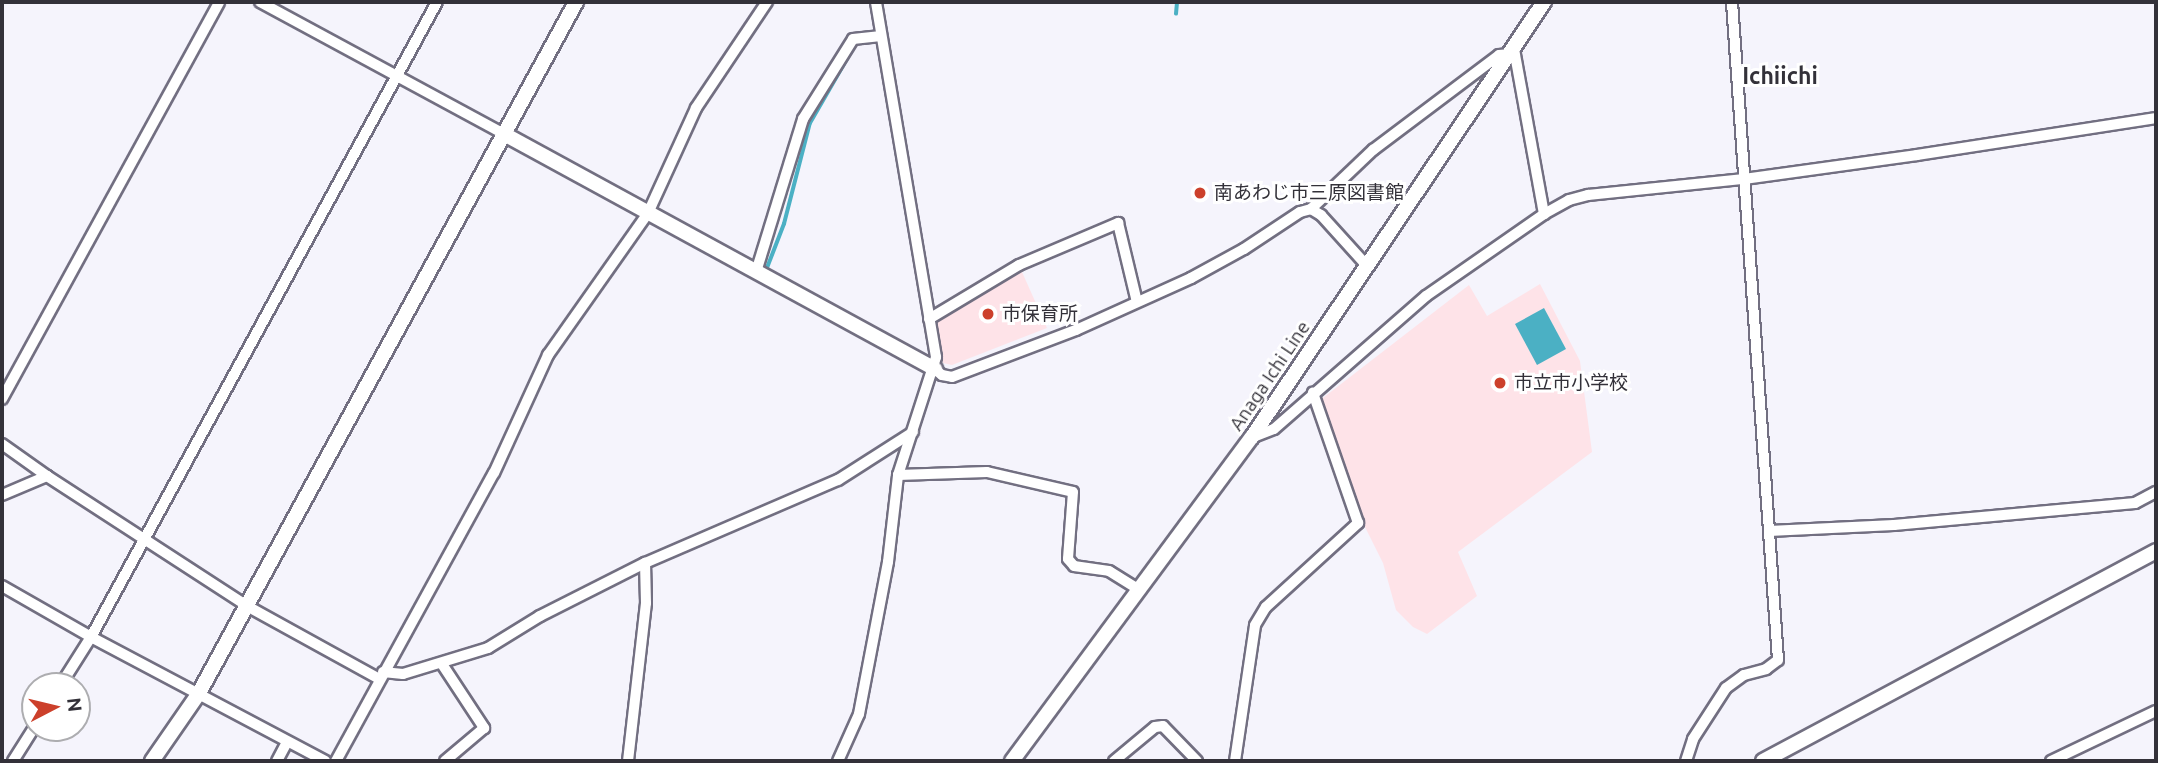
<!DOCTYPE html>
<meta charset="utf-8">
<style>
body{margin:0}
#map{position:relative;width:2158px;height:763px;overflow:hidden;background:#f5f4fc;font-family:Ubuntu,"Noto Sans JP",sans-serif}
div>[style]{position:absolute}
.education>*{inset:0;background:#fee3e8}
.water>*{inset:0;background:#4bb0c4}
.stream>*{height:3.5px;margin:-1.75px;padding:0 1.75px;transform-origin:1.75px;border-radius:1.75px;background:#4bb0c4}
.roads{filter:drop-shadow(2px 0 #726f81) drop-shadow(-2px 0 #726f81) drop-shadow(0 2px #726f81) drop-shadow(0 -2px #726f81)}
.street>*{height:10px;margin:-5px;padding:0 5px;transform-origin:5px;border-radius:5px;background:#fff}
.secondary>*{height:14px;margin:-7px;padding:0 7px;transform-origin:7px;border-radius:7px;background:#fff}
.dots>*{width:19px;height:19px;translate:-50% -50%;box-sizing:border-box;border:4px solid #fff;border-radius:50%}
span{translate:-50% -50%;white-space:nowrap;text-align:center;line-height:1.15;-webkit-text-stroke:6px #fff;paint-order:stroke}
.poi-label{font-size:19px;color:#333139}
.left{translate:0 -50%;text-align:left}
.street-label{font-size:19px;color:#333139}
.quarter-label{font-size:23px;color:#333139;font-weight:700}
.frame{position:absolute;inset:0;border:4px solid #333139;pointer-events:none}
.north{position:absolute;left:21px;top:672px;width:70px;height:70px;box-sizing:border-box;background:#fff;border:2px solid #adadb0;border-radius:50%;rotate:83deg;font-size:19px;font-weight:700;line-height:28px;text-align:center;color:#333139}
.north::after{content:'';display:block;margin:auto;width:24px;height:32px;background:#cc402b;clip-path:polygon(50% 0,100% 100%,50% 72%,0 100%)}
</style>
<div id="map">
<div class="education">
<i style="clip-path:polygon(1022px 272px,1047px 328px,952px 365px,943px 363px,936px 321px)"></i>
<i style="clip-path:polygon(1540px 284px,1580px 361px,1592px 452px,1458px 552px,1477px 596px,1427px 634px,1413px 627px,1396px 610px,1383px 563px,1360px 517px,1319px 401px,1469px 285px,1487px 316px)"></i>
</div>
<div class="water">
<i style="clip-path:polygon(1544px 308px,1566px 349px,1537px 365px,1515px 324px)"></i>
</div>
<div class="stream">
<i style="left:1176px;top:14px;width:12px;rotate:-85deg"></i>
<i style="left:767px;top:268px;width:47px;rotate:-68.9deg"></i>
<i style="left:784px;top:224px;width:104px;rotate:-75.6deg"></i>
<i style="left:810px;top:123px;width:90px;rotate:-60deg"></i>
</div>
<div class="roads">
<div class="street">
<i style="left:260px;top:2px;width:277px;rotate:28.4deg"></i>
<i style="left:1514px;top:49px;width:168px;rotate:79.7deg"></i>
<i style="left:1311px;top:209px;width:86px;rotate:-43.6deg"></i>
<i style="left:1373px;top:150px;width:158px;rotate:-37deg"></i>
<i style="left:1499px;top:55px;width:11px;rotate:-5deg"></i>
<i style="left:756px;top:272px;width:160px;rotate:-72.9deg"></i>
<i style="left:803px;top:119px;width:94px;rotate:-58deg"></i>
<i style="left:853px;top:39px;width:28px;rotate:-6deg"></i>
<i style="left:929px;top:319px;width:105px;rotate:-31deg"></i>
<i style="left:1019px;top:265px;width:108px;rotate:-23deg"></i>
<i style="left:1118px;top:223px;width:81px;rotate:76.5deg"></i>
<i style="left:935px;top:369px;width:9px;rotate:41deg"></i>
<i style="left:942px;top:375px;width:10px;rotate:11deg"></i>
<i style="left:952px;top:377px;width:133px;rotate:-20.8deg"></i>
<i style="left:1076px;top:330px;width:126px;rotate:-24.3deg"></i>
<i style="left:1191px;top:278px;width:60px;rotate:-28.7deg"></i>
<i style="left:1244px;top:249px;width:67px;rotate:-33.5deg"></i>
<i style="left:1300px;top:212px;width:11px;rotate:-15deg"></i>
<i style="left:1311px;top:209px;width:12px;rotate:31deg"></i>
<i style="left:1321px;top:215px;width:70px;rotate:47.9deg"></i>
<i style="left:2px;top:399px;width:452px;rotate:-61.3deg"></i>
<i style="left:1253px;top:437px;width:22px;rotate:-21deg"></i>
<i style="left:1274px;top:429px;width:202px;rotate:-41.2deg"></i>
<i style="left:1426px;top:296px;width:144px;rotate:-34.8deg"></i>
<i style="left:1544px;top:214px;width:29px;rotate:-29deg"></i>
<i style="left:1569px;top:200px;width:20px;rotate:-15deg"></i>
<i style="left:1588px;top:195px;width:157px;rotate:-5.9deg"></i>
<i style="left:1744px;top:179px;width:175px;rotate:-7.9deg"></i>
<i style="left:1917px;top:155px;width:242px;rotate:-8.8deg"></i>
<i style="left:2px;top:444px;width:55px;rotate:35.4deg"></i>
<i style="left:898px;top:475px;width:89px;rotate:-1.9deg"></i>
<i style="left:987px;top:472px;width:88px;rotate:13.1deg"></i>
<i style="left:1073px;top:492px;width:67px;rotate:94.3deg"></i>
<i style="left:1068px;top:559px;width:9px;rotate:49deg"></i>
<i style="left:1074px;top:566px;width:35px;rotate:8deg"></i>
<i style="left:1109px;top:571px;width:36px;rotate:32deg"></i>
<i style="left:2px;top:495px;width:49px;rotate:-22.9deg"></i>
<i style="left:47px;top:476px;width:239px;rotate:33deg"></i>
<i style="left:247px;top:606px;width:151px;rotate:28.9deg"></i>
<i style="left:1769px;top:531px;width:125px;rotate:-2.7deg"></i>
<i style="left:1894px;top:525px;width:242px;rotate:-5.2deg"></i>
<i style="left:2135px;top:503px;width:24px;rotate:-28deg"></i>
<i style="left:2px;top:586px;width:103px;rotate:29.8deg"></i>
<i style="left:91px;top:637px;width:265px;rotate:27.9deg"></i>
<i style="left:442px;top:664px;width:77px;rotate:56.7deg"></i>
<i style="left:484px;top:728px;width:51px;rotate:139.8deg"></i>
<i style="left:383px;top:672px;width:20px;rotate:6deg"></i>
<i style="left:403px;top:674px;width:89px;rotate:-17deg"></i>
<i style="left:488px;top:648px;width:61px;rotate:-31.6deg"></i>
<i style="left:540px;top:616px;width:118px;rotate:-26.8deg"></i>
<i style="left:645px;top:563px;width:210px;rotate:-23.3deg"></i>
<i style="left:838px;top:480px;width:89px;rotate:-32.6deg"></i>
<i style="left:60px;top:686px;width:58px;rotate:-57.7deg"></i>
<i style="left:91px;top:637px;width:723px;rotate:-61.41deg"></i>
<i style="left:13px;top:761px;width:41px;rotate:-57.8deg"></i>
<i style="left:277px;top:761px;width:21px;rotate:-62deg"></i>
<i style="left:336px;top:761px;width:328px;rotate:-61.3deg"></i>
<i style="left:494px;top:473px;width:130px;rotate:-65.4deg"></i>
<i style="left:548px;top:355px;width:174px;rotate:-54.8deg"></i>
<i style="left:648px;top:213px;width:115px;rotate:-65.4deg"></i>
<i style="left:696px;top:108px;width:128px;rotate:-56.2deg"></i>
<i style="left:628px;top:761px;width:159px;rotate:-83.5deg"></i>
<i style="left:646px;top:603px;width:40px;rotate:-91.4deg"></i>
<i style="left:838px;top:761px;width:51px;rotate:-65.9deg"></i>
<i style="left:859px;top:714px;width:155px;rotate:-79.2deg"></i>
<i style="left:888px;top:562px;width:88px;rotate:-83.4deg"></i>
<i style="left:898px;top:475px;width:124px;rotate:-72.1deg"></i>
<i style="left:936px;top:357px;width:360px;rotate:-99.6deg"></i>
<i style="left:1114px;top:761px;width:53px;rotate:-39.7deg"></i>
<i style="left:1155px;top:727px;width:8px;rotate:-7deg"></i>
<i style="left:1163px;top:726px;width:49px;rotate:45.8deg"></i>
<i style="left:1235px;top:761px;width:137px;rotate:-81.6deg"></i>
<i style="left:1255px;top:625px;width:21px;rotate:-59deg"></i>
<i style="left:1266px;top:607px;width:125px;rotate:-42.4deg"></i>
<i style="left:1358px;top:523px;width:138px;rotate:-109.1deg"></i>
<i style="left:1686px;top:761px;width:23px;rotate:-72deg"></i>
<i style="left:1693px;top:739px;width:61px;rotate:-57.1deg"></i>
<i style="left:1726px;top:688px;width:22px;rotate:-36deg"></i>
<i style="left:1744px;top:675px;width:23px;rotate:-15deg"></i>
<i style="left:1766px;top:669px;width:15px;rotate:-37deg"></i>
<i style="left:1778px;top:660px;width:660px;rotate:-94deg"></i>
<i style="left:2051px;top:761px;width:116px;rotate:-25.5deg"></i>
</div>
<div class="secondary">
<i style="left:504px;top:134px;width:491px;rotate:28.6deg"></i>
<i style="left:152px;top:761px;width:83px;rotate:-55.3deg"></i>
<i style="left:199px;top:693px;width:787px;rotate:-61.38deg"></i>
<i style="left:1012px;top:761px;width:403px;rotate:-53.5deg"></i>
<i style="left:1252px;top:437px;width:524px;rotate:-56.13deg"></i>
<i style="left:1763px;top:761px;width:446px;rotate:-28.1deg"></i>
</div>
</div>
<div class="dots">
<i style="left:1200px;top:193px;background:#cc402b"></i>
<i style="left:988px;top:314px;background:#cc402b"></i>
<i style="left:1500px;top:383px;background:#cc402b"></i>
</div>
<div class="poi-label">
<span class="left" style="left:1214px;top:193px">南あわじ市三原図書館</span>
<span class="left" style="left:1002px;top:314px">市保育所</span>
<span class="left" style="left:1514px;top:383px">市立市小学校</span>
</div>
<div class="street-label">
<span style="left:1270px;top:376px;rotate:-56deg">Anaga Ichi Line</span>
</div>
<div class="quarter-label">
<span style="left:1780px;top:76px">Ichiichi</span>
</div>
<div class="frame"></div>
<div class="north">N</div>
</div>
